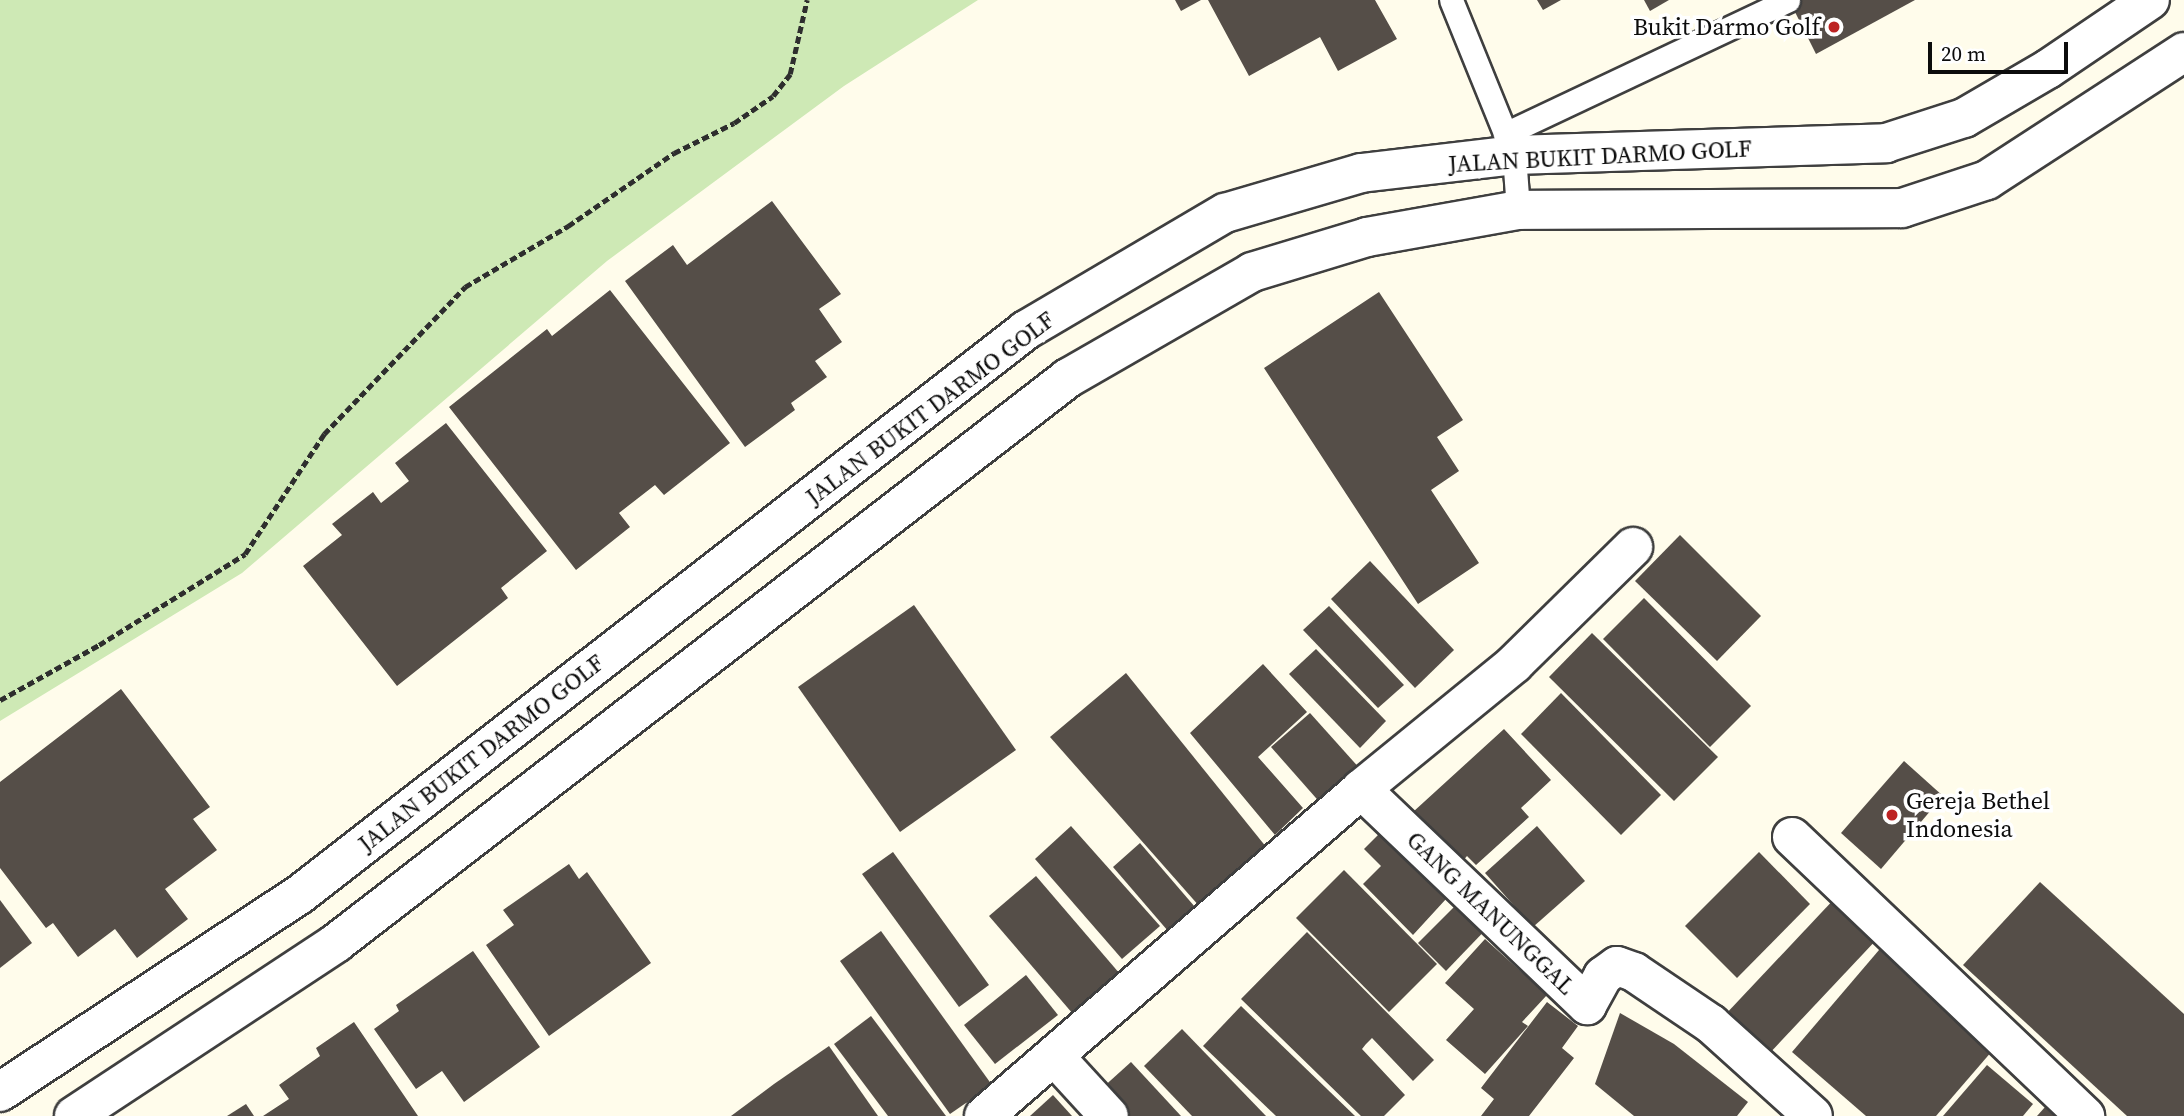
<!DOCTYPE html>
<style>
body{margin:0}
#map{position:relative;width:2184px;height:1116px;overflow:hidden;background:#fffceb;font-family:"Source Serif 4",serif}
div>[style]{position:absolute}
.green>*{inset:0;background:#cee9b5}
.building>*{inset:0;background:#554e48}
.path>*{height:4.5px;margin-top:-2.25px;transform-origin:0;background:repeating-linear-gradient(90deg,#2e2e2e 0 7px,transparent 0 10.5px)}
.roads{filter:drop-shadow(2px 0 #3f3f3f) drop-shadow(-2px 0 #3f3f3f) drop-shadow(0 2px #3f3f3f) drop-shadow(0 -2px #3f3f3f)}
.service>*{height:23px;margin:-11.5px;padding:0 11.5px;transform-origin:11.5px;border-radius:11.5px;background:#fff}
.minor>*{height:38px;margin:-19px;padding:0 19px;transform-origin:19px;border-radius:19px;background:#fff}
.dots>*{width:19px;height:19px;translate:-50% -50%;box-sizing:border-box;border:4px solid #fff;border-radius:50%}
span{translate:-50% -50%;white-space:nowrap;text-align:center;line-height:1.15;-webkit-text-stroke:7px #fff;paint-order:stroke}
.poi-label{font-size:24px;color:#0c0c0c}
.right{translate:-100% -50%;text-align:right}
.left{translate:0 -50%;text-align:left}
.street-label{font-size:24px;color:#0c0c0c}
.scale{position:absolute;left:1928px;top:42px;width:140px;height:32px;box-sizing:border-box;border:4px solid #0c0c0c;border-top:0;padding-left:9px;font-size:21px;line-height:24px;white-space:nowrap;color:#0c0c0c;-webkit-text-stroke:5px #fff;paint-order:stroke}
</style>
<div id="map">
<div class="green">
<i style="clip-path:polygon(0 0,978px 0,844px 86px,607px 261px,242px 573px,0 721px)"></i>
</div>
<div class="building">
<i style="clip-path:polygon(1175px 0,1201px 0,1181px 11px)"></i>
<i style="clip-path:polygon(1208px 0,1375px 0,1397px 39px,1338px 71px,1320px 37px,1249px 76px)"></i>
<i style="clip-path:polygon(1537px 0,1561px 0,1543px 10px)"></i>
<i style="clip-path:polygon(1644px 0,1669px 0,1650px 11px)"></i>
<i style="clip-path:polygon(1789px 0,1915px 0,1816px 54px)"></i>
<i style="clip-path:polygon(772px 201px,841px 294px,819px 309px,842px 342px,815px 361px,827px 377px,791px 403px,795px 410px,745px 447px,625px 281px,673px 245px,687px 265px)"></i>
<i style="clip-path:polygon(610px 290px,730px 443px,664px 495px,655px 485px,619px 513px,630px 527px,576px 570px,449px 407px,547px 329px,552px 336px)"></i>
<i style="clip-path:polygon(1379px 292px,1463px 420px,1437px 437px,1459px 471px,1431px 490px,1479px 563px,1418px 604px,1264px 368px)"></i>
<i style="clip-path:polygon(446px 423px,547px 551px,501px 588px,508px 598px,397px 686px,303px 566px,342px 535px,332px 524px,373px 492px,381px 503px,409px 481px,395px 463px)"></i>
<i style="clip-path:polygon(1680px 535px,1761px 616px,1717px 661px,1635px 581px)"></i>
<i style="clip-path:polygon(1370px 561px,1454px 650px,1415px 688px,1331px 599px)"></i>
<i style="clip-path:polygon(1644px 598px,1751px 706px,1710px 747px,1603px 639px)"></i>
<i style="clip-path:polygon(914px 605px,1016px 750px,900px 832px,798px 687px)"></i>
<i style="clip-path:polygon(1329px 606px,1404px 685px,1378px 708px,1303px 630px)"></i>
<i style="clip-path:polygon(1592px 633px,1718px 757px,1674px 801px,1549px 677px)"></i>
<i style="clip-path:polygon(1316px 649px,1386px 721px,1360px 748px,1289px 674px)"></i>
<i style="clip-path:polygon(1263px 664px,1307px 712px,1258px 757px,1303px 808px,1275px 835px,1190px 733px)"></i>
<i style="clip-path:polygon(1126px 673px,1271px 853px,1200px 907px,1050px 737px)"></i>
<i style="clip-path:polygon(121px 689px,210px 807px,193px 819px,217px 850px,165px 889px,188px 919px,137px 958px,115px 929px,78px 957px,53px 923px,46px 928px,0 868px,0 782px)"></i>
<i style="clip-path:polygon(1561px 693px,1661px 795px,1621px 835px,1521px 734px)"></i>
<i style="clip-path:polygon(1310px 713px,1362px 771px,1323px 806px,1271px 747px)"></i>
<i style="clip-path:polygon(1504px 729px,1551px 780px,1521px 808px,1529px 817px,1476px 865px,1467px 856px,1461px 863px,1413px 812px)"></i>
<i style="clip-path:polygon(1904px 761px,1943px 796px,1881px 869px,1841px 833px)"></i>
<i style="clip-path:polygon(1392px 821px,1457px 887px,1413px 935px,1363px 884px,1381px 866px,1364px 849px)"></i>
<i style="clip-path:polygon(1071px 826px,1160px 926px,1122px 959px,1035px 859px)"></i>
<i style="clip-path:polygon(1537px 826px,1585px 881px,1533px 927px,1485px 873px)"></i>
<i style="clip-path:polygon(1140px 843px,1201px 914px,1174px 938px,1113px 867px)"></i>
<i style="clip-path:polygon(893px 852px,989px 985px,959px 1007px,862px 874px)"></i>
<i style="clip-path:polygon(1759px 852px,1810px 904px,1737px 978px,1685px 926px)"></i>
<i style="clip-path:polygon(569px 864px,579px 879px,587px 872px,651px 963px,549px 1036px,486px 945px,514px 925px,503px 910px)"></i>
<i style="clip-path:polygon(1344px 870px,1437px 964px,1389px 1012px,1296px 918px)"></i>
<i style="clip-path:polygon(1036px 876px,1120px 974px,1073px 1014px,989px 916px)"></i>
<i style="clip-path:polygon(2040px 882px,2184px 1014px,2184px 1116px,2127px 1116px,1963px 965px)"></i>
<i style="clip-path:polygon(1467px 894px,1494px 921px,1446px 971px,1418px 943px)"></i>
<i style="clip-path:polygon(1837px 896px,1879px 937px,1766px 1057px,1724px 1016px)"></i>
<i style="clip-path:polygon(0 900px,32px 943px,0 968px)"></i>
<i style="clip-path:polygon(881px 931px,992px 1085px,950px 1114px,840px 961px)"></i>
<i style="clip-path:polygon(1307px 932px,1434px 1060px,1413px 1081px,1372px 1038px,1366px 1044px,1362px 1049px,1405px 1095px,1384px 1116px,1361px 1116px,1241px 999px)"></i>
<i style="clip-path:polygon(1485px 939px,1547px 995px,1522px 1022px,1528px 1026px,1485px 1074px,1446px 1040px,1474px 1009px,1445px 983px)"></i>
<i style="clip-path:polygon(1885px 943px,1999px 1043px,1936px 1116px,1866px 1116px,1792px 1052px)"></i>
<i style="clip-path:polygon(473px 951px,540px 1047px,464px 1102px,442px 1071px,416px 1089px,374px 1029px,399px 1011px,396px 1005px)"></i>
<i style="clip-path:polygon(1026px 975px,1058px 1015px,995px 1064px,964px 1025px)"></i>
<i style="clip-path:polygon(1547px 1002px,1578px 1026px,1562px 1048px,1574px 1058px,1529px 1116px,1481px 1116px,1494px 1099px,1481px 1088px)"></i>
<i style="clip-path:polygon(1241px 1006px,1355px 1116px,1276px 1116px,1203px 1046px)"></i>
<i style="clip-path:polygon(1620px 1013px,1674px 1044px,1748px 1102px,1737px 1116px,1634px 1116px,1595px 1084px)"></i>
<i style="clip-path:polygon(871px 1016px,946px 1116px,888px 1116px,834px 1044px)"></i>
<i style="clip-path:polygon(354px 1022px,418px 1116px,263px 1116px,289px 1099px,279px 1085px,320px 1056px,316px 1048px)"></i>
<i style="clip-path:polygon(1182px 1029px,1266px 1116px,1192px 1116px,1144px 1066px)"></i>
<i style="clip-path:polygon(829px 1046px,878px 1116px,731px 1116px,774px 1084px)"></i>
<i style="clip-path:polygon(1131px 1062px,1181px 1116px,1124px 1116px,1100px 1090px)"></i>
<i style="clip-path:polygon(1987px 1065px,2033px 1104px,2023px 1116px,1943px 1116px)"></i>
<i style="clip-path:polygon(1053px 1095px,1072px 1116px,1030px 1116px)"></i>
<i style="clip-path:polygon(2054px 1097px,2077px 1116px,2037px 1116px)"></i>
<i style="clip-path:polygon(246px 1104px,254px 1116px,227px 1116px)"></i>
</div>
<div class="path">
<i style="left:0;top:700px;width:113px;rotate:-29.1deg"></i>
<i style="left:99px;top:645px;width:172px;rotate:-31.9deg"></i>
<i style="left:245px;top:554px;width:144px;rotate:-56.6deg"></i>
<i style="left:324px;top:434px;width:204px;rotate:-46.2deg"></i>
<i style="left:465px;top:287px;width:120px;rotate:-30.6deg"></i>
<i style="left:568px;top:226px;width:129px;rotate:-34.6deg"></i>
<i style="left:674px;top:153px;width:67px;rotate:-26.6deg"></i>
<i style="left:734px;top:123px;width:47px;rotate:-34.7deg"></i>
<i style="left:773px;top:96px;width:28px;rotate:-52deg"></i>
<i style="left:790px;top:74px;width:76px;rotate:-77.1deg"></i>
</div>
<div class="roads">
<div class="service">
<i style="left:1451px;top:0;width:167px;rotate:67.9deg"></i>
<i style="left:1514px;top:155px;width:55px;rotate:85.8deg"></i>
<i style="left:1505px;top:134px;width:313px;rotate:-25.3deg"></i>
</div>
<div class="minor">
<i style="left:1361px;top:789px;width:313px;rotate:43.7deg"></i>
<i style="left:1587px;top:1005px;width:33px;rotate:-61deg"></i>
<i style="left:1603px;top:976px;width:17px;rotate:-36deg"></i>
<i style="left:1617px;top:966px;width:18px;rotate:19deg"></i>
<i style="left:1634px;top:972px;width:93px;rotate:34deg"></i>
<i style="left:1711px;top:1024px;width:137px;rotate:42deg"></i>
<i style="left:1792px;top:837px;width:405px;rotate:43.6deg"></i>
<i style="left:1054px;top:1056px;width:81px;rotate:47.5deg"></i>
<i style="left:0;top:1092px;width:358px;rotate:-33.4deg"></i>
<i style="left:299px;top:895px;width:921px;rotate:-37.85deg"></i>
<i style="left:1026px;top:330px;width:231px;rotate:-30.5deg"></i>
<i style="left:1225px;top:213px;width:142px;rotate:-16.4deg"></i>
<i style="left:1361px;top:173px;width:154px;rotate:-6.7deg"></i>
<i style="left:1514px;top:155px;width:372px;rotate:-1.8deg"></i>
<i style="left:1886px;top:143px;width:82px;rotate:-17.8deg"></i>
<i style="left:1964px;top:118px;width:97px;rotate:-30.3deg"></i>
<i style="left:2048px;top:69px;width:123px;rotate:-34.1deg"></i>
<i style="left:74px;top:1116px;width:314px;rotate:-33.4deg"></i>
<i style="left:336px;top:943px;width:925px;rotate:-37.66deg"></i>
<i style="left:1068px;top:378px;width:212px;rotate:-29.9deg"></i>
<i style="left:1252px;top:272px;width:120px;rotate:-16.9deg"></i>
<i style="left:1367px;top:237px;width:153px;rotate:-10.1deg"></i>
<i style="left:1518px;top:210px;width:384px;rotate:-0.3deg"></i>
<i style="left:1902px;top:208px;width:89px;rotate:-18.2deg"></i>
<i style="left:1987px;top:180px;width:235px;rotate:-33deg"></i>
<i style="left:984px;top:1116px;width:499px;rotate:-40.9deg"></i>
<i style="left:1361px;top:789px;width:198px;rotate:-39.2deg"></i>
<i style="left:1514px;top:664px;width:167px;rotate:-44.5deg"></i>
</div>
</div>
<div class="dots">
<i style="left:1834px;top:27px;background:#bd2323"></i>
<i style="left:1892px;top:815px;background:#bd2323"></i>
</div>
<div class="poi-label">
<span class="right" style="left:1820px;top:27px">Bukit Darmo Golf</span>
<span class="left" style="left:1906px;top:815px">Gereja Bethel<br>Indonesia</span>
</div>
<div class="street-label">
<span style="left:1600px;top:156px;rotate:-3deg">JALAN BUKIT DARMO GOLF</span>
<span style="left:930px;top:408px;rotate:-37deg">JALAN BUKIT DARMO GOLF</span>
<span style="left:481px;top:753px;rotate:-38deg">JALAN BUKIT DARMO GOLF</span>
<span style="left:1491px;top:913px;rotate:44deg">GANG MANUNGGAL</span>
</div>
<div class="scale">20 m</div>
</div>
